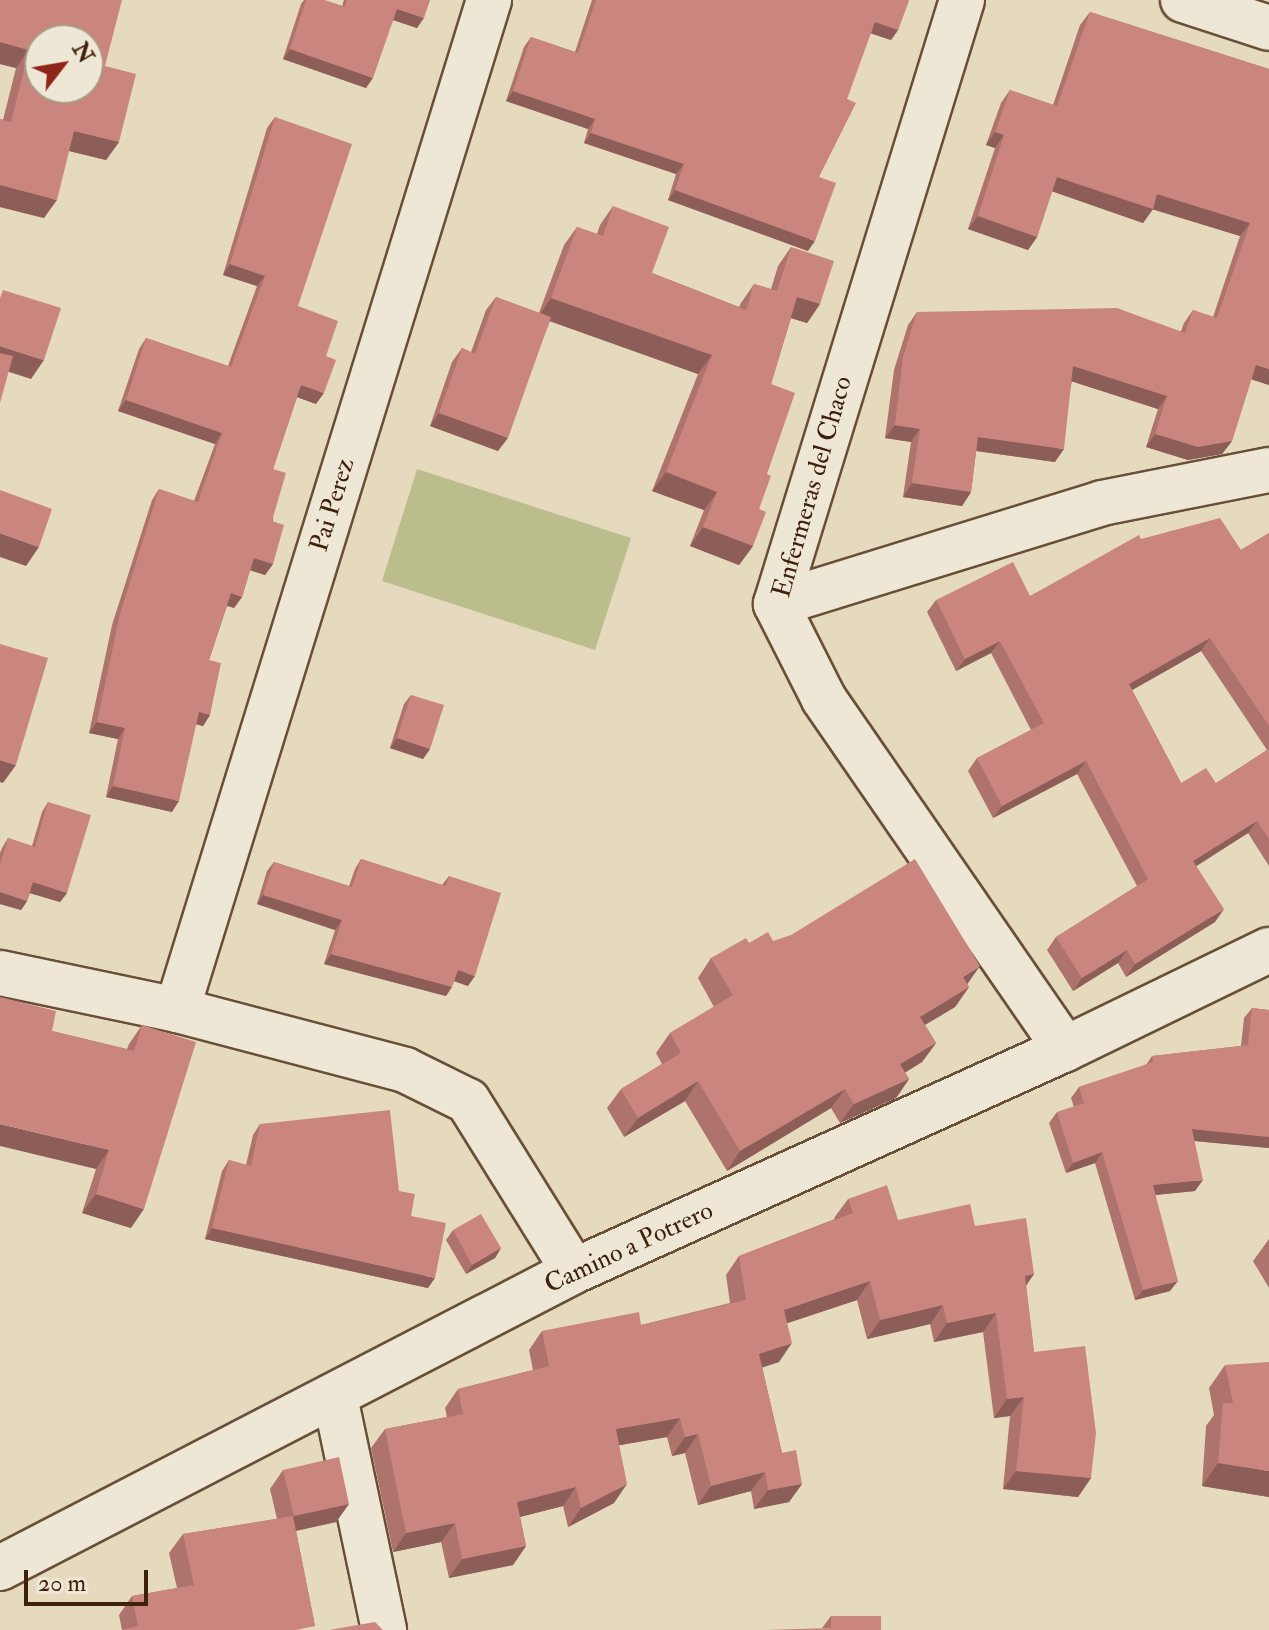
<!DOCTYPE html>
<style>
body{margin:0}
#map{position:relative;width:1269px;height:1630px;overflow:hidden;background:#e6dabe;font-family:"IM FELL Double Pica",serif}
div>[style]{position:absolute}
.green>*{inset:0;background:#bcbd8c}
.roads{filter:drop-shadow(2px 0 #694f38) drop-shadow(-2px 0 #694f38) drop-shadow(0 2px #694f38) drop-shadow(0 -2px #694f38)}
.minor>*{height:44px;margin:-22px;padding:0 22px;transform-origin:22px;border-radius:22px;background:#efe7d5}
.wall>*{inset:0;background:#ae736c}
.shaded-wall>*{inset:0;background:#8d5e58}
.building>*{inset:0;background:#ca867e}
span{translate:-50% -50%;white-space:nowrap;text-align:center;line-height:1.15;-webkit-text-stroke:6px #efe7d5;paint-order:stroke}
.street-label{font-size:26px;color:#3f210b}
.north{position:absolute;left:24px;top:24px;width:80px;height:80px;box-sizing:border-box;background:#efe7d5;border:2px solid #a99884;border-radius:50%;rotate:59deg;font-size:22px;font-weight:700;line-height:32px;text-align:center;color:#3f210b}
.north::after{content:'';display:block;margin:auto;width:28px;height:36px;background:#8f2418;clip-path:polygon(50% 0,100% 100%,50% 72%,0 100%)}
.scale{position:absolute;left:24px;top:1570px;width:124px;height:36px;box-sizing:border-box;border:4px solid #3f210b;border-top:0;padding-left:10px;font-size:24px;line-height:28px;white-space:nowrap;color:#3f210b;-webkit-text-stroke:6px #efe7d5;paint-order:stroke}
</style>
<div id="map">
<div class="green">
<i style="clip-path:polygon(417px 469px,631px 538px,595px 650px,382px 581px)"></i>
</div>
<div class="roads">
<div class="minor">
<i style="left:962px;top:0;width:632px;rotate:107.12deg"></i>
<i style="left:776px;top:604px;width:106px;rotate:63.2deg"></i>
<i style="left:824px;top:699px;width:425px;rotate:55.4deg"></i>
<i style="left:1183px;top:0;width:90px;rotate:18deg"></i>
<i style="left:776px;top:604px;width:341px;rotate:-17.2deg"></i>
<i style="left:1102px;top:503px;width:170px;rotate:-11.2deg"></i>
<i style="left:0;top:973px;width:181px;rotate:11.8deg"></i>
<i style="left:177px;top:1010px;width:236px;rotate:14.7deg"></i>
<i style="left:405px;top:1070px;width:70px;rotate:26.2deg"></i>
<i style="left:468px;top:1101px;width:200px;rotate:58.1deg"></i>
<i style="left:177px;top:1010px;width:1057px;rotate:-72.83deg"></i>
<i style="left:335px;top:1397px;width:238px;rotate:78.1deg"></i>
<i style="left:0;top:1568px;width:646px;rotate:-27.36deg"></i>
<i style="left:574px;top:1271px;width:539px;rotate:-24.33deg"></i>
<i style="left:1065px;top:1049px;width:227px;rotate:-25.9deg"></i>
</div>
</div>
<div class="wall">
<i style="clip-path:polygon(0 0,105px 66px,119px 142px,106px 160px,69px 151px,44px 218px,0 207px,0 119px,3px 120px,16px 68px,0 64px)"></i>
<i style="clip-path:polygon(304px 0,324px 0,342px 6px,344px 0,430px 0,417px 28px,393px 20px,366px 88px,283px 59px,301px 4px)"></i>
<i style="clip-path:polygon(592px 0,909px 0,898px 30px,891px 40px,870px 33px,819px 177px,808px 251px,668px 200px,676px 174px,584px 143px,588px 129px,506px 101px,524px 47px,531px 37px,575px 52px)"></i>
<i style="clip-path:polygon(1090px 12px,1269px 69px,1269px 385px,1251px 379px,1232px 441px,1222px 454px,1188px 460px,1146px 447px,1158px 409px,1072px 381px,1055px 462px,976px 451px,971px 492px,962px 506px,903px 497px,911px 442px,885px 438px,894px 370px,908px 325px,917px 312px,1181px 331px,1184px 323px,1193px 310px,1213px 317px,1240px 236px,1153px 209px,1143px 223px,1052px 191px,1037px 237px,1028px 250px,968px 229px,995px 148px,986px 145px,1001px 103px,1010px 90px,1053px 105px,1080px 25px)"></i>
<i style="clip-path:polygon(275px 117px,298px 306px,326px 356px,316px 404px,297px 397px,273px 469px,273px 564px,265px 575px,250px 570px,242px 597px,234px 608px,227px 606px,209px 660px,210px 715px,203px 726px,196px 724px,172px 812px,106px 797px,118px 739px,89px 733px,112px 625px,152px 500px,159px 489px,194px 501px,215px 444px,118px 411px,139px 349px,146px 338px,228px 366px,257px 286px,223px 275px,267px 128px)"></i>
<i style="clip-path:polygon(613px 206px,652px 273px,739px 307px,741px 303px,754px 284px,771px 289px,778px 266px,791px 247px,820px 304px,807px 323px,791px 318px,771px 384px,767px 474px,759px 509px,753px 546px,739px 565px,690px 546px,704px 510px,652px 491px,698px 374px,550px 321px,498px 451px,430px 426px,452px 362px,462px 348px,471px 352px,486px 310px,496px 297px,539px 313px,564px 245px,577px 227px,597px 234px,600px 225px)"></i>
<i style="clip-path:polygon(evenodd,1269px 533px,1269px 866px,1248px 833px,1196px 866px,1215px 922px,1126px 977px,1118px 963px,1073px 991px,1047px 950px,1056px 937px,1137px 886px,1077px 774px,993px 818px,968px 771px,977px 758px,1031px 730px,991px 653px,956px 671px,927px 612px,936px 600px,1030px 596px,1141px 539px,1241px 550px,1269px 533px,1201px 651px,1267px 750px,1216px 783px,1181px 783px,1132px 690px,1201px 651px)"></i>
<i style="clip-path:polygon(411px 695px,430px 749px,423px 759px,390px 748px,404px 704px)"></i>
<i style="clip-path:polygon(48px 802px,67px 893px,60px 902px,30px 893px,27px 901px,21px 910px,0 904px,0 853px,2px 848px,8px 838px,32px 846px,42px 812px)"></i>
<i style="clip-path:polygon(361px 859px,442px 885px,449px 876px,468px 986px,454px 981px,446px 996px,324px 964px,335px 930px,257px 904px,267px 871px,274px 862px,349px 886px,355px 869px)"></i>
<i style="clip-path:polygon(773px 941px,967px 984px,969px 987px,955px 1007px,925px 1025px,936px 1043px,922px 1062px,905px 1072px,909px 1079px,896px 1098px,840px 1123px,831px 1108px,727px 1171px,685px 1101px,624px 1137px,607px 1108px,621px 1089px,662px 1064px,656px 1053px,670px 1033px,714px 1007px,698px 978px,711px 958px,749px 943px)"></i>
<i style="clip-path:polygon(1252px 1008px,1269px 1010px,1269px 1148px,1194px 1141px,1195px 1191px,1155px 1195px,1170px 1291px,1135px 1300px,1095px 1163px,1066px 1173px,1049px 1123px,1057px 1112px,1074px 1107px,1071px 1098px,1079px 1087px,1146px 1065px,1152px 1056px,1241px 1046px,1244px 1018px)"></i>
<i style="clip-path:polygon(142px 1025px,131px 1228px,82px 1213px,96px 1169px,52px 1031px,127px 1049px,129px 1044px)"></i>
<i style="clip-path:polygon(260px 1124px,399px 1191px,411px 1216px,428px 1288px,205px 1239px,222px 1171px,229px 1160px,246px 1165px,253px 1135px)"></i>
<i style="clip-path:polygon(848px 1199px,898px 1220px,975px 1226px,1034px 1274px,1026px 1285px,1034px 1352px,1091px 1478px,1078px 1497px,1003px 1489px,1010px 1416px,994px 1418px,983px 1332px,934px 1342px,930px 1324px,867px 1339px,857px 1300px,787px 1323px,779px 1362px,762px 1367px,782px 1453px,802px 1484px,789px 1502px,754px 1509px,751px 1491px,698px 1505px,685px 1453px,672px 1456px,667px 1437px,619px 1445px,614px 1503px,568px 1527px,563px 1506px,520px 1517px,526px 1546px,513px 1565px,449px 1578px,441px 1542px,393px 1552px,371px 1448px,385px 1429px,447px 1417px,445px 1408px,458px 1389px,533px 1370px,529px 1350px,542px 1331px,641px 1325px,730px 1303px,726px 1275px,739px 1256px,835px 1219px,834px 1218px)"></i>
<i style="clip-path:polygon(453px 1230px,501px 1248px,495px 1258px,466px 1274px,446px 1240px)"></i>
<i style="clip-path:polygon(1269px 1239px,1269px 1288px,1253px 1261px)"></i>
<i style="clip-path:polygon(1225px 1365px,1269px 1497px,1202px 1486px,1206px 1426px,1214px 1415px,1209px 1388px)"></i>
<i style="clip-path:polygon(283px 1470px,349px 1504px,336px 1522px,296px 1531px,315px 1626px,122px 1630px,119px 1615px,132px 1596px,177px 1588px,169px 1553px,183px 1534px,277px 1519px,270px 1489px)"></i>
<i style="clip-path:polygon(831px 1616px,881px 1630px,822px 1628px)"></i>
</div>
<div class="shaded-wall">
<i style="clip-path:polygon(397px 9px,424px 18px,417px 28px,390px 19px)"></i>
<i style="clip-path:polygon(875px 22px,898px 30px,891px 40px,867px 32px)"></i>
<i style="clip-path:polygon(0 42px,29px 50px,16px 68px,0 64px)"></i>
<i style="clip-path:polygon(290px 49px,373px 78px,366px 88px,283px 59px)"></i>
<i style="clip-path:polygon(513px 91px,595px 119px,588px 129px,506px 101px)"></i>
<i style="clip-path:polygon(74px 131px,119px 142px,106px 160px,61px 149px)"></i>
<i style="clip-path:polygon(995px 132px,1004px 135px,995px 148px,986px 145px)"></i>
<i style="clip-path:polygon(591px 133px,684px 164px,676px 174px,584px 143px)"></i>
<i style="clip-path:polygon(1057px 177px,1153px 209px,1143px 223px,1048px 190px)"></i>
<i style="clip-path:polygon(0 185px,57px 200px,44px 218px,0 207px)"></i>
<i style="clip-path:polygon(675px 190px,815px 241px,808px 251px,668px 200px)"></i>
<i style="clip-path:polygon(1157px 194px,1250px 223px,1240px 236px,1148px 208px)"></i>
<i style="clip-path:polygon(978px 216px,1037px 237px,1028px 250px,968px 229px)"></i>
<i style="clip-path:polygon(230px 264px,265px 276px,257px 286px,223px 275px)"></i>
<i style="clip-path:polygon(797px 297px,820px 304px,807px 323px,784px 316px)"></i>
<i style="clip-path:polygon(551px 298px,712px 355px,698px 374px,538px 317px)"></i>
<i style="clip-path:polygon(0 346px,44px 360px,31px 379px,0 369px)"></i>
<i style="clip-path:polygon(1256px 365px,1269px 369px,1269px 385px,1247px 378px)"></i>
<i style="clip-path:polygon(1073px 366px,1167px 396px,1158px 409px,1064px 379px)"></i>
<i style="clip-path:polygon(301px 385px,324px 393px,316px 404px,294px 396px)"></i>
<i style="clip-path:polygon(126px 400px,222px 433px,215px 444px,118px 411px)"></i>
<i style="clip-path:polygon(439px 413px,508px 438px,498px 451px,430px 426px)"></i>
<i style="clip-path:polygon(895px 425px,920px 429px,911px 442px,885px 438px)"></i>
<i style="clip-path:polygon(1155px 434px,1232px 441px,1222px 454px,1188px 460px,1146px 447px)"></i>
<i style="clip-path:polygon(978px 437px,1064px 449px,1055px 462px,969px 450px)"></i>
<i style="clip-path:polygon(666px 472px,717px 492px,704px 510px,652px 491px)"></i>
<i style="clip-path:polygon(912px 483px,971px 492px,962px 506px,903px 497px)"></i>
<i style="clip-path:polygon(703px 527px,753px 546px,739px 565px,690px 546px)"></i>
<i style="clip-path:polygon(0 533px,39px 547px,26px 566px,0 557px)"></i>
<i style="clip-path:polygon(254px 558px,273px 564px,265px 575px,246px 569px)"></i>
<i style="clip-path:polygon(231px 593px,242px 597px,234px 608px,223px 604px)"></i>
<i style="clip-path:polygon(1210px 638px,1201px 651px,1120px 697px,1129px 684px)"></i>
<i style="clip-path:polygon(1000px 641px,991px 653px,956px 671px,965px 659px)"></i>
<i style="clip-path:polygon(199px 712px,210px 715px,203px 726px,191px 723px)"></i>
<i style="clip-path:polygon(97px 722px,125px 728px,118px 739px,89px 733px)"></i>
<i style="clip-path:polygon(397px 738px,430px 749px,423px 759px,390px 748px)"></i>
<i style="clip-path:polygon(0 760px,16px 765px,3px 783px,0 782px)"></i>
<i style="clip-path:polygon(1086px 761px,1077px 774px,993px 818px,1002px 806px)"></i>
<i style="clip-path:polygon(113px 786px,179px 801px,172px 812px,106px 797px)"></i>
<i style="clip-path:polygon(1257px 821px,1248px 833px,1184px 874px,1193px 861px)"></i>
<i style="clip-path:polygon(33px 882px,67px 893px,60px 902px,26px 892px)"></i>
<i style="clip-path:polygon(0 892px,27px 901px,21px 910px,0 904px)"></i>
<i style="clip-path:polygon(263px 895px,342px 920px,335px 930px,257px 904px)"></i>
<i style="clip-path:polygon(1224px 909px,1215px 922px,1126px 977px,1135px 964px)"></i>
<i style="clip-path:polygon(1127px 950px,1118px 963px,1073px 991px,1082px 978px)"></i>
<i style="clip-path:polygon(331px 954px,452px 987px,446px 996px,324px 964px)"></i>
<i style="clip-path:polygon(980px 966px,966px 986px,963px 977px)"></i>
<i style="clip-path:polygon(458px 970px,475px 976px,468px 986px,451px 980px)"></i>
<i style="clip-path:polygon(969px 987px,955px 1007px,906px 1036px,920px 1017px)"></i>
<i style="clip-path:polygon(936px 1043px,922px 1062px,887px 1084px,900px 1064px)"></i>
<i style="clip-path:polygon(909px 1079px,896px 1098px,840px 1123px,854px 1104px)"></i>
<i style="clip-path:polygon(698px 1081px,685px 1101px,624px 1137px,638px 1118px)"></i>
<i style="clip-path:polygon(845px 1089px,831px 1108px,727px 1171px,740px 1151px)"></i>
<i style="clip-path:polygon(0 1124px,109px 1150px,96px 1169px,0 1146px)"></i>
<i style="clip-path:polygon(1192px 1129px,1269px 1137px,1269px 1148px,1184px 1140px)"></i>
<i style="clip-path:polygon(1102px 1152px,1095px 1163px,1066px 1173px,1073px 1163px)"></i>
<i style="clip-path:polygon(1203px 1180px,1195px 1191px,1145px 1196px,1153px 1185px)"></i>
<i style="clip-path:polygon(96px 1194px,144px 1209px,131px 1228px,82px 1213px)"></i>
<i style="clip-path:polygon(212px 1228px,435px 1278px,428px 1288px,205px 1239px)"></i>
<i style="clip-path:polygon(501px 1248px,495px 1258px,466px 1274px,472px 1265px)"></i>
<i style="clip-path:polygon(1034px 1274px,1021px 1293px,1025px 1276px)"></i>
<i style="clip-path:polygon(870px 1281px,857px 1300px,770px 1329px,784px 1310px)"></i>
<i style="clip-path:polygon(1178px 1281px,1170px 1291px,1135px 1300px,1143px 1290px)"></i>
<i style="clip-path:polygon(943px 1305px,930px 1324px,867px 1339px,880px 1320px)"></i>
<i style="clip-path:polygon(996px 1313px,983px 1332px,934px 1342px,947px 1323px)"></i>
<i style="clip-path:polygon(792px 1343px,779px 1362px,746px 1373px,759px 1354px)"></i>
<i style="clip-path:polygon(1024px 1397px,1010px 1416px,994px 1418px,1007px 1399px)"></i>
<i style="clip-path:polygon(680px 1418px,667px 1437px,603px 1448px,616px 1429px)"></i>
<i style="clip-path:polygon(698px 1434px,685px 1453px,672px 1456px,685px 1437px)"></i>
<i style="clip-path:polygon(1218px 1463px,1269px 1471px,1269px 1497px,1202px 1486px)"></i>
<i style="clip-path:polygon(1016px 1471px,1091px 1478px,1078px 1497px,1003px 1489px)"></i>
<i style="clip-path:polygon(765px 1472px,751px 1491px,698px 1505px,711px 1486px)"></i>
<i style="clip-path:polygon(627px 1484px,614px 1503px,568px 1527px,581px 1508px)"></i>
<i style="clip-path:polygon(802px 1484px,789px 1502px,754px 1509px,768px 1490px)"></i>
<i style="clip-path:polygon(576px 1487px,563px 1506px,504px 1521px,517px 1502px)"></i>
<i style="clip-path:polygon(349px 1504px,336px 1522px,281px 1534px,294px 1516px)"></i>
<i style="clip-path:polygon(455px 1523px,441px 1542px,393px 1552px,406px 1533px)"></i>
<i style="clip-path:polygon(526px 1546px,513px 1565px,449px 1578px,462px 1559px)"></i>
</div>
<div class="building">
<i style="clip-path:polygon(evenodd,0 0,122px 0,105px 66px,136px 74px,119px 142px,74px 131px,57px 200px,0 185px,0 119px,11px 122px,29px 50px,0 42px,0 0,40px 40px,88px 40px,88px 88px,40px 88px,40px 40px)"></i>
<i style="clip-path:polygon(306px 0,324px 0,345px 7px,347px 0,430px 0,424px 18px,397px 9px,373px 78px,290px 49px)"></i>
<i style="clip-path:polygon(596px 0,909px 0,898px 30px,875px 22px,847px 99px,856px 103px,819px 177px,836px 183px,815px 241px,675px 190px,684px 164px,591px 133px,595px 119px,513px 91px,531px 37px,578px 53px)"></i>
<i style="clip-path:polygon(1090px 12px,1269px 69px,1269px 369px,1256px 365px,1232px 441px,1198px 447px,1155px 434px,1167px 396px,1073px 366px,1064px 449px,978px 437px,971px 492px,912px 483px,920px 429px,895px 425px,903px 357px,917px 312px,1117px 308px,1185px 333px,1193px 310px,1217px 318px,1250px 223px,1157px 194px,1153px 209px,1057px 177px,1037px 237px,978px 216px,1004px 135px,995px 132px,1010px 90px,1057px 106px)"></i>
<i style="clip-path:polygon(275px 117px,352px 144px,298px 306px,338px 321px,326px 356px,336px 360px,324px 393px,301px 385px,273px 469px,286px 473px,272px 521px,284px 525px,273px 564px,254px 558px,242px 597px,231px 593px,209px 660px,221px 663px,210px 715px,199px 712px,179px 801px,113px 786px,125px 728px,97px 722px,120px 614px,159px 489px,198px 502px,222px 433px,126px 400px,146px 338px,231px 367px,265px 276px,230px 264px)"></i>
<i style="clip-path:polygon(613px 206px,669px 227px,652px 273px,746px 310px,754px 284px,777px 291px,791px 247px,834px 261px,820px 304px,797px 297px,771px 384px,795px 393px,767px 474px,771px 476px,759px 509px,766px 512px,753px 546px,703px 527px,717px 492px,666px 472px,712px 355px,551px 298px,577px 227px,603px 236px)"></i>
<i style="clip-path:polygon(3px 290px,61px 308px,44px 360px,0 346px,0 298px)"></i>
<i style="clip-path:polygon(496px 297px,551px 317px,508px 438px,439px 413px,462px 348px,475px 354px)"></i>
<i style="clip-path:polygon(0 353px,13px 356px,0 403px)"></i>
<i style="clip-path:polygon(0 490px,52px 509px,39px 547px,0 533px)"></i>
<i style="clip-path:polygon(1220px 518px,1241px 550px,1269px 533px,1269px 726px,1210px 638px,1129px 684px,1181px 783px,1206px 768px,1216px 783px,1269px 749px,1269px 839px,1257px 821px,1193px 861px,1224px 909px,1135px 964px,1127px 950px,1082px 978px,1056px 937px,1148px 879px,1086px 761px,1002px 806px,977px 758px,1044px 723px,1000px 641px,965px 659px,936px 600px,1013px 562px,1030px 596px,1139px 535px,1141px 539px)"></i>
<i style="clip-path:polygon(0 644px,48px 658px,16px 765px,0 760px)"></i>
<i style="clip-path:polygon(411px 695px,444px 705px,430px 749px,397px 738px)"></i>
<i style="clip-path:polygon(48px 802px,91px 815px,67px 893px,33px 882px,27px 901px,0 892px,0 865px,8px 838px,35px 847px)"></i>
<i style="clip-path:polygon(361px 859px,446px 886px,449px 876px,501px 893px,475px 976px,458px 970px,452px 987px,331px 954px,342px 920px,263px 895px,274px 862px,352px 887px)"></i>
<i style="clip-path:polygon(915px 859px,980px 966px,963px 977px,969px 987px,920px 1017px,936px 1043px,900px 1064px,909px 1079px,854px 1104px,845px 1089px,740px 1151px,698px 1081px,638px 1118px,621px 1089px,681px 1053px,670px 1033px,733px 995px,711px 958px,746px 938px,749px 943px,768px 932px,773px 941px,791px 935px)"></i>
<i style="clip-path:polygon(0 997px,56px 1011px,52px 1031px,134px 1051px,142px 1025px,196px 1042px,144px 1209px,96px 1194px,109px 1150px,0 1124px)"></i>
<i style="clip-path:polygon(1252px 1008px,1269px 1010px,1269px 1137px,1192px 1129px,1203px 1180px,1153px 1185px,1178px 1281px,1143px 1290px,1102px 1152px,1073px 1163px,1057px 1112px,1084px 1103px,1079px 1087px,1153px 1062px,1152px 1056px,1248px 1045px)"></i>
<i style="clip-path:polygon(390px 1110px,399px 1191px,415px 1194px,411px 1216px,446px 1223px,435px 1278px,212px 1228px,229px 1160px,251px 1166px,260px 1124px)"></i>
<i style="clip-path:polygon(887px 1185px,898px 1220px,970px 1204px,975px 1226px,1026px 1218px,1034px 1274px,1025px 1276px,1034px 1352px,1085px 1346px,1096px 1433px,1091px 1478px,1016px 1471px,1024px 1397px,1007px 1399px,996px 1313px,947px 1323px,943px 1305px,880px 1320px,870px 1281px,784px 1310px,792px 1343px,759px 1354px,782px 1453px,796px 1450px,802px 1484px,768px 1490px,765px 1472px,711px 1486px,698px 1434px,685px 1437px,680px 1418px,616px 1429px,627px 1484px,581px 1508px,576px 1487px,517px 1502px,526px 1546px,462px 1559px,455px 1523px,406px 1533px,385px 1429px,463px 1414px,458px 1389px,549px 1366px,542px 1331px,639px 1312px,641px 1325px,746px 1300px,739px 1256px,853px 1213px,848px 1199px)"></i>
<i style="clip-path:polygon(481px 1214px,501px 1248px,472px 1265px,453px 1230px)"></i>
<i style="clip-path:polygon(1269px 1362px,1269px 1471px,1218px 1463px,1223px 1403px,1233px 1403px,1225px 1365px)"></i>
<i style="clip-path:polygon(339px 1457px,349px 1504px,294px 1516px,283px 1470px)"></i>
<i style="clip-path:polygon(293px 1516px,315px 1626px,296px 1630px,122px 1630px,138px 1626px,132px 1596px,194px 1585px,183px 1534px)"></i>
<i style="clip-path:polygon(831px 1616px,881px 1616px,881px 1630px,764px 1630px,831px 1628px)"></i>
<i style="clip-path:polygon(375px 1622px,383px 1630px,329px 1630px)"></i>
</div>
<div class="street-label">
<span style="left:813px;top:487px;rotate:-74deg">Enfermeras del Chaco</span>
<span style="left:333px;top:505px;rotate:-73deg">Pai Perez</span>
<span style="left:629px;top:1248px;rotate:-25deg">Camino a Potrero</span>
</div>
<div class="north">N</div>
<div class="scale">20 m</div>
</div>
